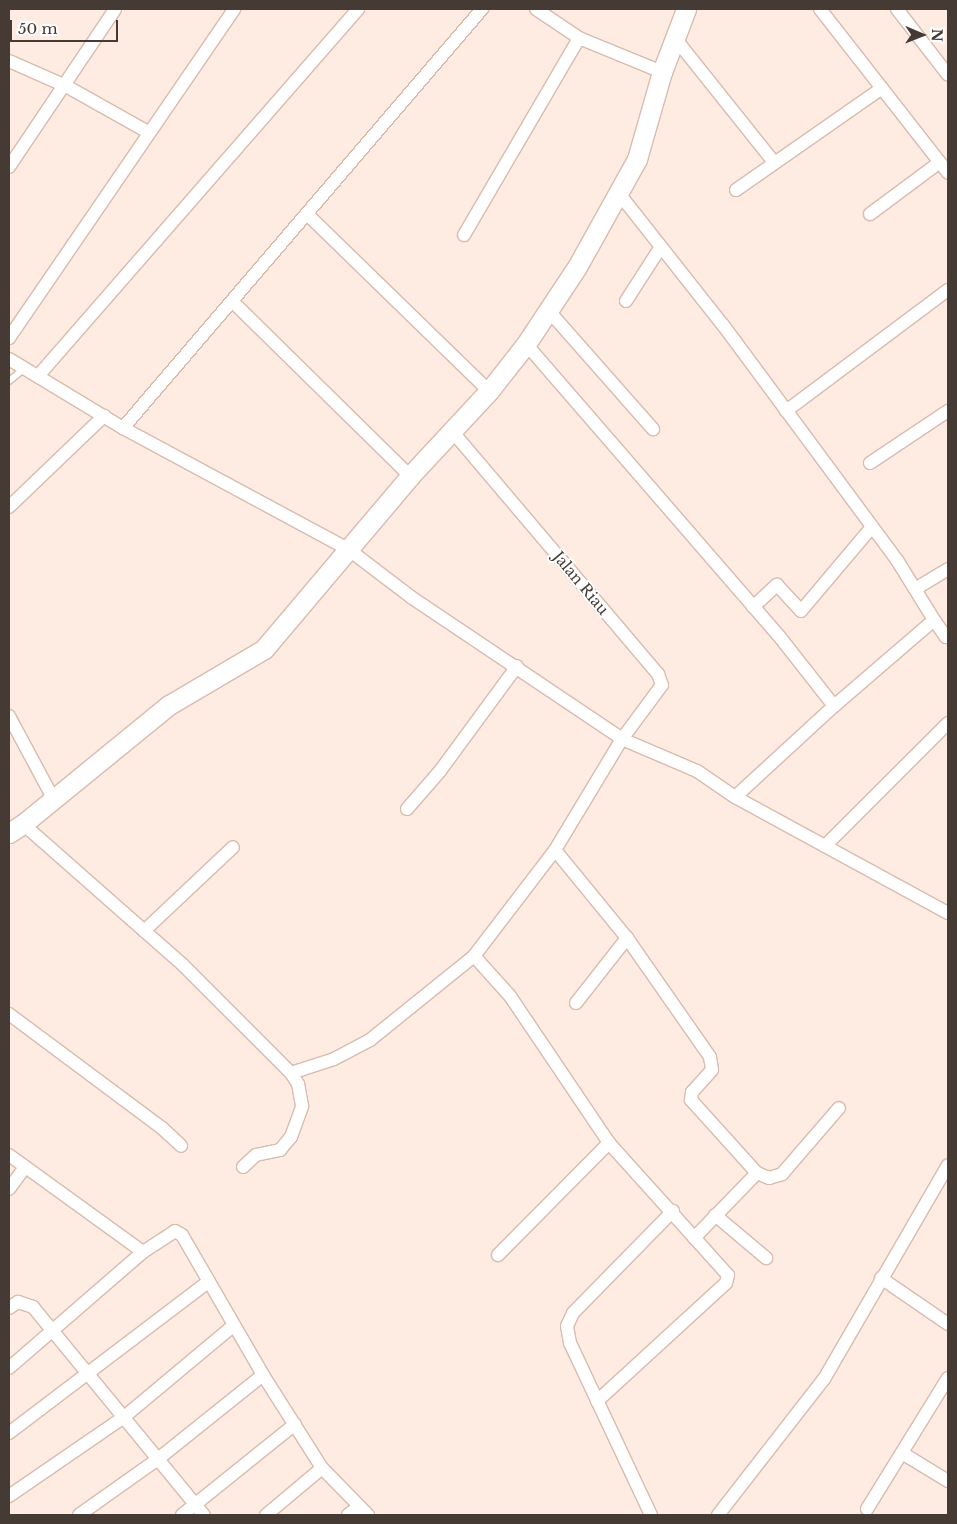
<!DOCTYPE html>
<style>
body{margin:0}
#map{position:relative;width:957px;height:1524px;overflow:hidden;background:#feece3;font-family:"Libre Baskerville",serif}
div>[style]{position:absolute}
.roads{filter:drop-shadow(1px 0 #d9bbad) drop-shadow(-1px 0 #d9bbad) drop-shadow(0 1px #d9bbad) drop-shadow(0 -1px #d9bbad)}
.lane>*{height:6px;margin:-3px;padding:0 3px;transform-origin:3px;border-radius:3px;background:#fff}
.street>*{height:12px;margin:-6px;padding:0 6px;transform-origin:6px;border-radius:6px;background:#fff}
.secondary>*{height:19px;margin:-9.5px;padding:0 9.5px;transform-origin:9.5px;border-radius:9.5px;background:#fff}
span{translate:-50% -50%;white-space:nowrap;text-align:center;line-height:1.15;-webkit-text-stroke:4px #fff;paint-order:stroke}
.street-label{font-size:15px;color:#463a34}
.frame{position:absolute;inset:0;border:10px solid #463a34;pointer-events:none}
.north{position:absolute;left:897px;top:10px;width:50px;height:50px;-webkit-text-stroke:4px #fff;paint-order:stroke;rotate:91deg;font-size:14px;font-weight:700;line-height:20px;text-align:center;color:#463a34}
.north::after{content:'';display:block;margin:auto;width:18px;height:22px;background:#463a34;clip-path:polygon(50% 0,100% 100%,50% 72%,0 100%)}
.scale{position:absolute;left:10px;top:20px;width:108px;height:22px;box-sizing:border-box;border:2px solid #463a34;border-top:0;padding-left:6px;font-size:15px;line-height:18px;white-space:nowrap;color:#463a34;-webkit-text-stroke:4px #fff;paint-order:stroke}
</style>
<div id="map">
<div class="roads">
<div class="lane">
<i style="left:9px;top:381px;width:21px;rotate:-39deg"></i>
</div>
<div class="street">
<i style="left:536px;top:9px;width:52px;rotate:34deg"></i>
<i style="left:579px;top:38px;width:90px;rotate:22.3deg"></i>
<i style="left:820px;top:9px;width:208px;rotate:52deg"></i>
<i style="left:897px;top:9px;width:83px;rotate:52.3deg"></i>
<i style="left:674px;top:37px;width:159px;rotate:51.4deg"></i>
<i style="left:9px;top:61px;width:62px;rotate:23.7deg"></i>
<i style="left:66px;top:86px;width:94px;rotate:29.3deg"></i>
<i style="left:9px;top:167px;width:190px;rotate:-56.1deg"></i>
<i style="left:736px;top:190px;width:178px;rotate:-34.9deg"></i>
<i style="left:617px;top:191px;width:171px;rotate:51.7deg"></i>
<i style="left:723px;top:325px;width:292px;rotate:53.5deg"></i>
<i style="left:897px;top:560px;width:70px;rotate:58.3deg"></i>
<i style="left:934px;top:620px;width:132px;rotate:139.3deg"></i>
<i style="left:834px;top:706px;width:134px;rotate:137.4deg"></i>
<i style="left:307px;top:214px;width:254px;rotate:44.2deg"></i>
<i style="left:870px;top:214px;width:87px;rotate:-36.6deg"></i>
<i style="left:464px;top:235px;width:228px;rotate:-59.7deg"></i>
<i style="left:232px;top:301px;width:250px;rotate:44.5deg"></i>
<i style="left:626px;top:301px;width:63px;rotate:-57.3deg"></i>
<i style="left:548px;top:310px;width:159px;rotate:48.6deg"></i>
<i style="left:9px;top:338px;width:399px;rotate:-55.6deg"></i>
<i style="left:526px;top:344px;width:386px;rotate:49.1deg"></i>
<i style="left:779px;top:636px;width:89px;rotate:51.8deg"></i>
<i style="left:9px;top:359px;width:133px;rotate:31.2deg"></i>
<i style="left:123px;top:428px;width:255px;rotate:28.3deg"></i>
<i style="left:348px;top:549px;width:79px;rotate:37.3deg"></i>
<i style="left:411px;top:597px;width:254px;rotate:33.9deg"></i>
<i style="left:622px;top:739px;width:82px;rotate:23.1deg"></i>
<i style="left:697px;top:771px;width:46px;rotate:34.4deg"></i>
<i style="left:735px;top:797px;width:243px;rotate:28.6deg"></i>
<i style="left:38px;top:376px;width:487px;rotate:-48.9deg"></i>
<i style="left:786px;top:411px;width:202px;rotate:-36.8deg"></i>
<i style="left:123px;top:428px;width:552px;rotate:-49.41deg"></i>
<i style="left:870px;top:463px;width:94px;rotate:-33.7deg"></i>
<i style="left:9px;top:507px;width:132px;rotate:-43.8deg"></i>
<i style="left:915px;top:589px;width:39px;rotate:-31deg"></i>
<i style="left:753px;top:607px;width:33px;rotate:-43deg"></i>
<i style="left:777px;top:585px;width:35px;rotate:47deg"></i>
<i style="left:801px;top:611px;width:110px;rotate:-49.8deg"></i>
<i style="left:934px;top:620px;width:21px;rotate:55deg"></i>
<i style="left:9px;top:716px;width:95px;rotate:61.8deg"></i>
<i style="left:407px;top:809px;width:50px;rotate:-49deg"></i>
<i style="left:440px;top:771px;width:130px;rotate:-53.7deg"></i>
<i style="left:23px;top:824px;width:213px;rotate:41.4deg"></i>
<i style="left:183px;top:965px;width:153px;rotate:45deg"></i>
<i style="left:291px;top:1073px;width:45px;rotate:-18deg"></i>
<i style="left:334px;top:1059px;width:41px;rotate:-27.8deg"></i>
<i style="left:370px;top:1040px;width:134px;rotate:-38.9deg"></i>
<i style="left:474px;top:956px;width:133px;rotate:-52.6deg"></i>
<i style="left:555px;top:850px;width:130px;rotate:-58.9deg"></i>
<i style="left:622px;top:739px;width:67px;rotate:-53.5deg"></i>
<i style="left:662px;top:685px;width:12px;rotate:-110deg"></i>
<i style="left:658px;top:674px;width:317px;rotate:-130.3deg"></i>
<i style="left:825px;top:846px;width:174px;rotate:-45deg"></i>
<i style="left:555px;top:850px;width:114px;rotate:50.7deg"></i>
<i style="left:627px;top:938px;width:145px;rotate:55.1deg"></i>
<i style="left:710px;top:1057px;width:13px;rotate:81deg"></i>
<i style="left:712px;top:1070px;width:30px;rotate:132deg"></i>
<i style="left:692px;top:1092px;width:8px;rotate:97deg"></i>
<i style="left:691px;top:1100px;width:98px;rotate:47.9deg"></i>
<i style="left:144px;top:931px;width:122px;rotate:-43.3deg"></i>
<i style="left:474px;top:956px;width:54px;rotate:48deg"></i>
<i style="left:510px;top:996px;width:177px;rotate:56deg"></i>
<i style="left:609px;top:1143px;width:178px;rotate:48deg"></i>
<i style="left:728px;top:1275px;width:8px;rotate:104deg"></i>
<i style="left:726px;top:1283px;width:175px;rotate:137.5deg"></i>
<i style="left:576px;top:1003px;width:83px;rotate:-51.9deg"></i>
<i style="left:9px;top:1014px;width:191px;rotate:36.7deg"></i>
<i style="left:162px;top:1128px;width:26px;rotate:43deg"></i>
<i style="left:9px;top:1155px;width:165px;rotate:35.9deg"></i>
<i style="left:243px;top:1167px;width:18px;rotate:-43deg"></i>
<i style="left:256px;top:1155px;width:25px;rotate:-12deg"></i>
<i style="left:280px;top:1150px;width:17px;rotate:-50deg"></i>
<i style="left:291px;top:1137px;width:33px;rotate:-70deg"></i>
<i style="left:302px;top:1106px;width:22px;rotate:-100deg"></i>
<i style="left:298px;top:1084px;width:13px;rotate:-122deg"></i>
<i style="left:9px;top:1189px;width:27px;rotate:-54deg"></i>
<i style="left:715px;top:1215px;width:67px;rotate:40.1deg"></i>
<i style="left:694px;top:1238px;width:91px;rotate:-45.9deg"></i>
<i style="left:757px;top:1173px;width:13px;rotate:23deg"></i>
<i style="left:769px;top:1178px;width:14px;rotate:-17deg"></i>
<i style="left:782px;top:1174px;width:87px;rotate:-49.2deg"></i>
<i style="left:498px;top:1255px;width:158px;rotate:-45.3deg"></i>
<i style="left:881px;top:1278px;width:81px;rotate:34.5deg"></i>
<i style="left:9px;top:1308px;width:11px;rotate:-34deg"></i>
<i style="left:18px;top:1302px;width:16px;rotate:18deg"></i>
<i style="left:33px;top:1307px;width:269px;rotate:50.6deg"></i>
<i style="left:9px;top:1368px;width:177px;rotate:-40.9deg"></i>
<i style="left:143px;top:1252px;width:38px;rotate:-33deg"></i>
<i style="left:175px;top:1231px;width:8px;rotate:30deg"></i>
<i style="left:182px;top:1235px;width:162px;rotate:59.9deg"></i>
<i style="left:263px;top:1375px;width:110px;rotate:57.6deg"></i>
<i style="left:322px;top:1468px;width:66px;rotate:45.6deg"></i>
<i style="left:9px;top:1433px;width:250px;rotate:-37.2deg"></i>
<i style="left:902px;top:1453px;width:54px;rotate:31.3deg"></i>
<i style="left:9px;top:1496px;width:140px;rotate:-34.5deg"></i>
<i style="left:124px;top:1417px;width:143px;rotate:-39.9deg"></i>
<i style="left:867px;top:1509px;width:154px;rotate:-58.3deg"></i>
<i style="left:79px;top:1515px;width:97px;rotate:-35.3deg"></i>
<i style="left:158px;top:1459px;width:134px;rotate:-38.7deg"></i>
<i style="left:182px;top:1515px;width:145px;rotate:-38.8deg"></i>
<i style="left:266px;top:1515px;width:73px;rotate:-40deg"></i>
<i style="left:348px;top:1515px;width:14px;rotate:-39deg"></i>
<i style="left:651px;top:1515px;width:190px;rotate:-115.2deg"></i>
<i style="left:570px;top:1343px;width:17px;rotate:-100deg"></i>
<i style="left:567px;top:1326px;width:14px;rotate:-65deg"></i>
<i style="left:573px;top:1313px;width:143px;rotate:-45.6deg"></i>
<i style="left:718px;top:1515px;width:172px;rotate:-52.1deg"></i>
<i style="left:824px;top:1379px;width:247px;rotate:-59.9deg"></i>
</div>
<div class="secondary">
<i style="left:9px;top:833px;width:17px;rotate:-33deg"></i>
<i style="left:23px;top:824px;width:188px;rotate:-39.2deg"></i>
<i style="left:169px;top:705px;width:110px;rotate:-30.5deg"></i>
<i style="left:264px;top:649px;width:226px;rotate:-49.8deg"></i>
<i style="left:410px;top:476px;width:116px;rotate:-47.1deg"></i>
<i style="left:489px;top:391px;width:60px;rotate:-51.8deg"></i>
<i style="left:526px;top:344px;width:92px;rotate:-56.5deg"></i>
<i style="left:577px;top:267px;width:124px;rotate:-60.9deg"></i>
<i style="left:637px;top:159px;width:91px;rotate:-74deg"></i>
<i style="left:662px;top:72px;width:67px;rotate:-69.1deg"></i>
</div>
</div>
<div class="street-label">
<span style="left:581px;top:583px;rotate:50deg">Jalan Riau</span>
</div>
<div class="frame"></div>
<div class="north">N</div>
<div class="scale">50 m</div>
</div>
